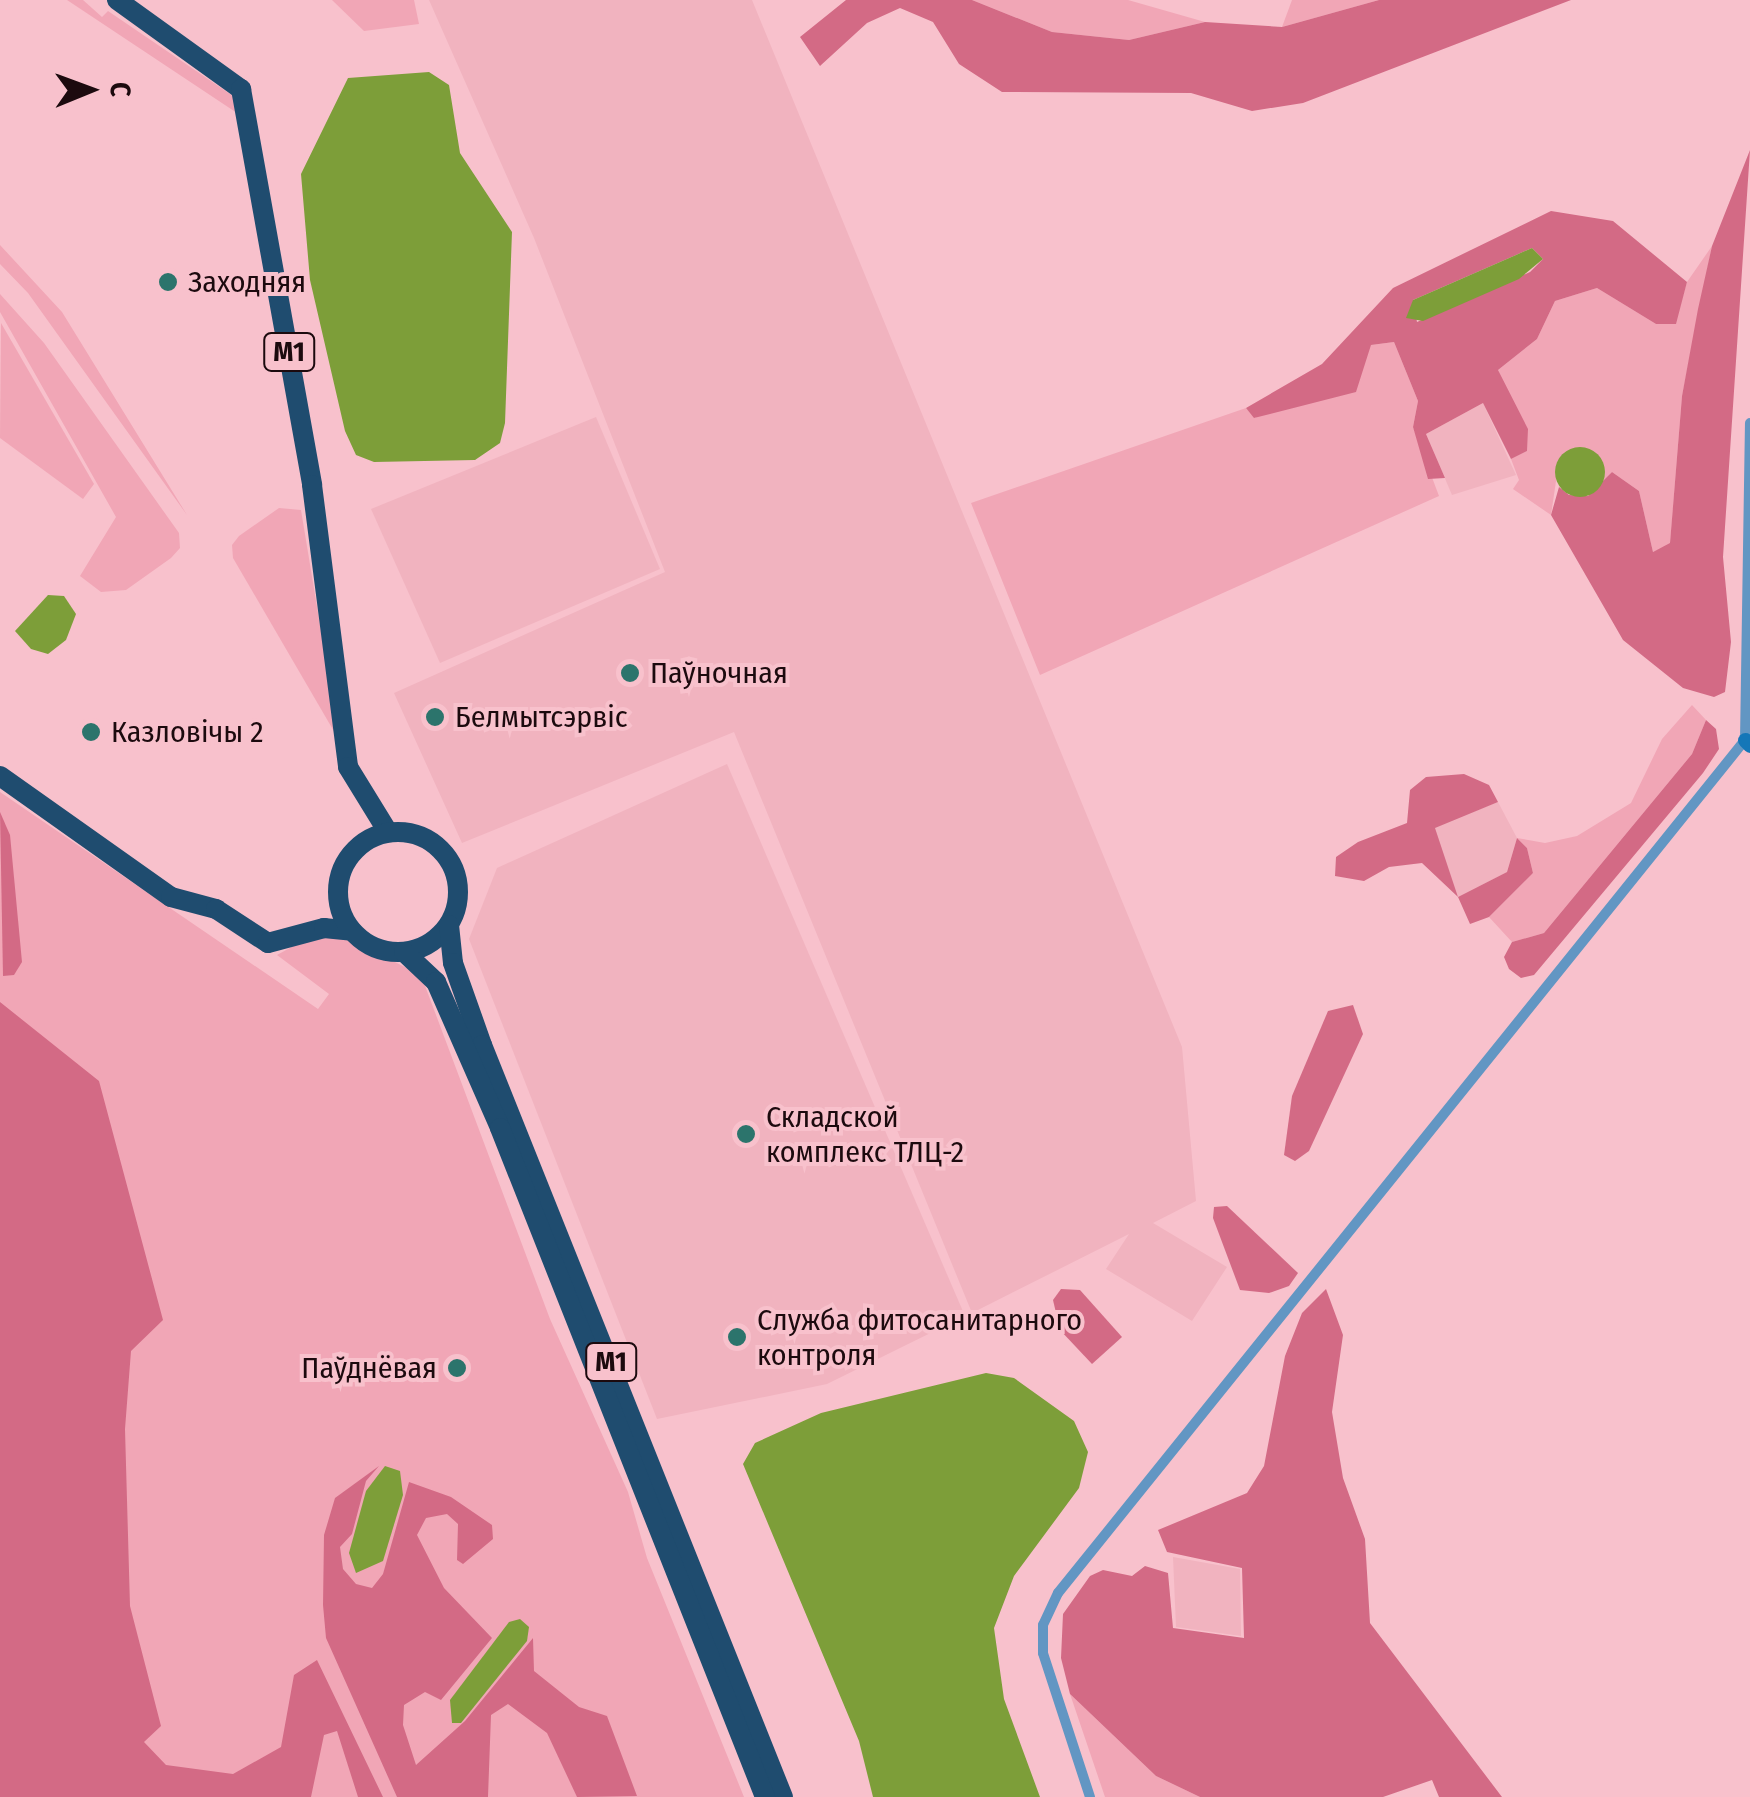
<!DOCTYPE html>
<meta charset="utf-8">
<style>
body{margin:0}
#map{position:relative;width:1750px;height:1797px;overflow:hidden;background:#f8c1cc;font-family:"Fira Sans Condensed",sans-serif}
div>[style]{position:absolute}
.built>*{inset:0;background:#f1b3bf}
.green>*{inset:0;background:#f1a6b6}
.forest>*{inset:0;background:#d36a85}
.water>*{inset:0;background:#7d9e39}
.round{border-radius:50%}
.street>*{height:10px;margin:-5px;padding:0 5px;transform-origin:5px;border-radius:5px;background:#6296c3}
.secondary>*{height:15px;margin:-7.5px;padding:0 7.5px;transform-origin:7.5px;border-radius:7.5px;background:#1577b8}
.highway>*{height:20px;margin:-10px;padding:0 10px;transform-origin:10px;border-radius:10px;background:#1f4c6f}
.highway>.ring{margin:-10px;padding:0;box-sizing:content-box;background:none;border:20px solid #1f4c6f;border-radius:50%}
.dots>*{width:28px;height:28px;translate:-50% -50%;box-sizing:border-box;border:5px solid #f8c1cc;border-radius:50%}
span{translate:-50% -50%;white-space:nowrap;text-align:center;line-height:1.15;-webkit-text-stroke:8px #f8c1cc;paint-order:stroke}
.shield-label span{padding:2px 8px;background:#f8c1cc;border:2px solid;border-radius:8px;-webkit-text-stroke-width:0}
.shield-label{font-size:28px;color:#1c0a0e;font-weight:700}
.poi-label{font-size:30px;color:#1c0a0e}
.left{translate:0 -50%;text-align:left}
.right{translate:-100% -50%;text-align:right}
.north{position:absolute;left:40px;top:40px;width:100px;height:100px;-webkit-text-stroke:8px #f8c1cc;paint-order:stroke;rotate:89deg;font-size:28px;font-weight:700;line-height:40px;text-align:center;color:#1c0a0e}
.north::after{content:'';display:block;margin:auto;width:35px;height:45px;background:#1c0a0e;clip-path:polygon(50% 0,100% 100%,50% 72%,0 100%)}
</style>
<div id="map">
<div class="built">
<i style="clip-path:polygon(429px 0,752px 0,1182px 1047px,1196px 1201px,1153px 1223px,1227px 1267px,1192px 1321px,1106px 1269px,1129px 1234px,972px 1313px,734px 732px,462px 843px,394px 693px,665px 572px,534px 238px)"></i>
<i style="clip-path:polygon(1483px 403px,1516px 475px,1452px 495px,1426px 434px)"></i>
<i style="clip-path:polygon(596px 417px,660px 569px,440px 663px,371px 509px)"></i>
<i style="clip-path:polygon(727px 764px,965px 1316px,827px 1384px,657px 1419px,469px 939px,497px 868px)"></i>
<i style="clip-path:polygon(1498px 802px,1517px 838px,1507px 872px,1458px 897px,1434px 827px)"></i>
<i style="clip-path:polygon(1173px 1557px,1240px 1569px,1241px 1636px,1176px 1627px)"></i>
</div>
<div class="green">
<i style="clip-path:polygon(67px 0,83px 0,102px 17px,108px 11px,233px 96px,237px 113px)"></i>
<i style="clip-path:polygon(332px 0,414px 0,419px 24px,364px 31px)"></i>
<i style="clip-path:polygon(972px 0,1128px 0,1205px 22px,1129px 40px,1052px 32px)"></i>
<i style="clip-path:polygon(1292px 0,1379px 0,1282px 27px)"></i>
<i style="clip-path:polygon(0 245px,62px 312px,187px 515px,28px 293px,0 264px)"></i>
<i style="clip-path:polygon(1712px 246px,1682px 396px,1670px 544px,1653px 552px,1639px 491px,1612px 472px,1602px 483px,1604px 472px,1559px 461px,1551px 515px,1513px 489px,1519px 480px,1511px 459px,1527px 451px,1498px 370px,1537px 339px,1555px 301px,1597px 288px,1656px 324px,1675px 323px,1687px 282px)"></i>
<i style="clip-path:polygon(0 294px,44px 343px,179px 533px,180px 548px,171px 558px,126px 590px,101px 592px,80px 576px,116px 517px,0 312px)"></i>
<i style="clip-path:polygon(1px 323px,94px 484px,83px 499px,0 438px)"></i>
<i style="clip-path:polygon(1394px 342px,1418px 401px,1413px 427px,1439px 496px,1040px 675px,971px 503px,1246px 408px,1255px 418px,1371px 345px)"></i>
<i style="clip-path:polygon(279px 508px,301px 510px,339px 740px,233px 558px,232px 545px,239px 536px)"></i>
<i style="clip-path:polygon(1692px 705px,1706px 720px,1692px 754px,1544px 933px,1512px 942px,1489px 917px,1533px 873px,1527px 848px,1517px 838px,1545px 843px,1577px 836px,1631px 803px,1662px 739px)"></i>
<i style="clip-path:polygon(0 792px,318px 1009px,329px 994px,277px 955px,308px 938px,342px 936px,409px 969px,424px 983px,550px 1319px,628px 1492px,647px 1558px,744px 1797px,0 1797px)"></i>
<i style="clip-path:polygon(1070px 1694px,1156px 1776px,1200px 1797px,1105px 1797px)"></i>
</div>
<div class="forest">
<i style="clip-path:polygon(846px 0,972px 0,1052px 32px,1129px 40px,1205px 22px,1282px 27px,1379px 0,1571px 0,1303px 103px,1252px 111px,1191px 93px,1002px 92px,959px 64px,933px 22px,900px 8px,867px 23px,820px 66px,800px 37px)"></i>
<i style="clip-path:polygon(1750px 150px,1723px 557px,1731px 642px,1725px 692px,1714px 697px,1683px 688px,1623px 640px,1551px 515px,1559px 487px,1569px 495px,1588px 496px,1612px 472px,1639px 491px,1653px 552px,1670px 543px,1682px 396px,1698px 309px,1712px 246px)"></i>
<i style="clip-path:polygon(evenodd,1551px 211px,1613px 221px,1687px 282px,1676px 324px,1656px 324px,1597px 288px,1555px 301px,1537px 339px,1498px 370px,1528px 429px,1527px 451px,1511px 459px,1483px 403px,1426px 434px,1445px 478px,1428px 479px,1413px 427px,1418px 401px,1394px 342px,1371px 345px,1356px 392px,1254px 418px,1246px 408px,1322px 364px,1393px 288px,1551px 211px,1532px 248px,1543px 259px,1530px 272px,1417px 322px,1413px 300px,1532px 248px)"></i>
<i style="clip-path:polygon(1706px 720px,1716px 729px,1719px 749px,1703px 773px,1534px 975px,1521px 978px,1509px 969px,1504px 957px,1512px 942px,1544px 933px,1692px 754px)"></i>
<i style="clip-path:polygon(1464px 774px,1489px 785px,1498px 802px,1435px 828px,1458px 897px,1507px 872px,1517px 838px,1527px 848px,1533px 873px,1489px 917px,1470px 924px,1458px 897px,1422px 863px,1389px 867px,1364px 881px,1335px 876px,1336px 857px,1358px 842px,1407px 823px,1410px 790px,1426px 777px)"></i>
<i style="clip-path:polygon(0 812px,10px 835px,22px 962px,14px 975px,3px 976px)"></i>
<i style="clip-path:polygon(0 1002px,99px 1081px,163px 1320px,131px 1351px,125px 1429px,130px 1606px,161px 1726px,144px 1742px,166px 1765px,233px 1774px,281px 1747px,294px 1675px,317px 1660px,383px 1797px,358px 1797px,337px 1731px,324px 1735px,311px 1797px,0 1797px)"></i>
<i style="clip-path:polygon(1353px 1005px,1363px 1034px,1309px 1151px,1295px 1161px,1284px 1155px,1292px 1096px,1328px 1011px)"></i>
<i style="clip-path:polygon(1227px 1206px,1298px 1273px,1289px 1286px,1269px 1293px,1240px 1290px,1213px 1218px,1214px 1207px)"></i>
<i style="clip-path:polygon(1061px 1289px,1080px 1290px,1122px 1337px,1092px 1364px,1060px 1330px,1053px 1300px)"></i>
<i style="clip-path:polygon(1326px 1289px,1343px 1335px,1332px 1412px,1343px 1478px,1365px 1539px,1370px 1623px,1502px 1797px,1439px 1797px,1432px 1780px,1383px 1797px,1200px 1797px,1156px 1776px,1070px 1694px,1061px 1658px,1063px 1614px,1090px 1576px,1103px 1570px,1132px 1576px,1145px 1566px,1168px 1573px,1173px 1628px,1244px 1638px,1242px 1568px,1167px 1552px,1158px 1530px,1247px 1493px,1264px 1466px,1285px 1356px,1302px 1313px)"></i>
<i style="clip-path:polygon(379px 1466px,366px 1481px,352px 1534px,340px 1547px,343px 1569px,356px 1584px,372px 1588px,383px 1574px,409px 1482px,451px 1497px,492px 1525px,493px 1539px,463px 1564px,457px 1560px,458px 1524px,447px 1514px,426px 1518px,417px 1535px,444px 1588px,492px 1638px,441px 1700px,425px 1692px,404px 1705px,403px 1725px,416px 1765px,465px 1721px,533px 1638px,534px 1671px,579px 1707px,607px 1716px,637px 1796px,577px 1797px,547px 1733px,508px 1704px,491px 1715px,488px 1797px,397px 1797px,326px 1638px,323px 1605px,324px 1535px,335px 1498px)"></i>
</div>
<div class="water">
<i style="clip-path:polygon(429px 72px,449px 85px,460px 153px,512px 232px,505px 423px,500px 443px,475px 460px,374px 462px,356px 455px,345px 431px,310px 280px,301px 174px,348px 78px)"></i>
<i style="clip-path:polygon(1532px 248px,1543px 259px,1519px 279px,1423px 321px,1406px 318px,1413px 300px)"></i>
<i class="round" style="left:1555px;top:447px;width:50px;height:50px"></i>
<i style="clip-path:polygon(48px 595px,64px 596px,76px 614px,66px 640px,48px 654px,31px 649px,15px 631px)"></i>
<i style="clip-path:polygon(986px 1373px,1014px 1378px,1074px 1421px,1088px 1452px,1079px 1488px,1014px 1576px,994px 1628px,1004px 1699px,1040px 1797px,873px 1797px,859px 1741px,743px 1464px,755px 1443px,821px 1413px)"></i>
<i style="clip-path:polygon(385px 1466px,400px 1471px,403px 1495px,383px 1561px,356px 1573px,349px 1553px,366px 1491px)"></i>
<i style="clip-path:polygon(520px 1619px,529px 1627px,527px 1641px,461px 1723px,452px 1723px,450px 1700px,509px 1622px)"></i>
</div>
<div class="street">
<i style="left:1090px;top:1797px;width:151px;rotate:-108.1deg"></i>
<i style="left:1043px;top:1653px;width:28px;rotate:-90deg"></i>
<i style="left:1043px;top:1625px;width:35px;rotate:-65deg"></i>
<i style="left:1058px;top:1593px;width:1095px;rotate:-51.15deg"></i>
<i style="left:1745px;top:740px;width:317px;rotate:-89.1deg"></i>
</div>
<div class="secondary">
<i style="left:1745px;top:740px;width:7px;rotate:45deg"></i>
</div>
<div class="highway">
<i style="left:117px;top:0;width:153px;rotate:35.7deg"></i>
<i style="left:241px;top:89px;width:402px;rotate:79.8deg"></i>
<i style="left:312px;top:485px;width:284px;rotate:82.7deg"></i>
<i style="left:348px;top:767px;width:76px;rotate:58.4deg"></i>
<i style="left:0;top:776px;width:209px;rotate:35.3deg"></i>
<i style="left:171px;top:897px;width:47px;rotate:14.9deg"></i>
<i style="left:216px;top:909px;width:62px;rotate:33.2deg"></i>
<i style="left:268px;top:943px;width:58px;rotate:-15deg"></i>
<i style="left:324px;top:928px;width:28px;rotate:6deg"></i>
<i class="ring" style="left:338px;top:832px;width:100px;height:100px"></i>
<i style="left:449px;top:925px;width:38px;rotate:84deg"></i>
<i style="left:453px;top:963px;width:87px;rotate:70.5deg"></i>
<i style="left:482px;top:1045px;width:810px;rotate:68.19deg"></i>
<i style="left:404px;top:952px;width:44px;rotate:43.2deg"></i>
<i style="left:436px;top:982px;width:159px;rotate:66.3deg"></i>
<i style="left:500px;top:1128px;width:720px;rotate:68.39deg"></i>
</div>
<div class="dots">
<i style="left:168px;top:282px;background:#2c746c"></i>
<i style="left:630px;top:673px;background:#2c746c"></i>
<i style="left:435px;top:717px;background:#2c746c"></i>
<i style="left:91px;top:732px;background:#2c746c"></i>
<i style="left:746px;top:1134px;background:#2c746c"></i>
<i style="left:737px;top:1337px;background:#2c746c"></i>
<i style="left:457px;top:1368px;background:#2c746c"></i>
</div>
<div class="shield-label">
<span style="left:289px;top:352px">М1</span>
<span style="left:611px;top:1362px">М1</span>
</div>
<div class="poi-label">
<span class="left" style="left:188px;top:282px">Заходняя</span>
<span class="left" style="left:650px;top:673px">Паўночная</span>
<span class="left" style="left:455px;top:717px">Белмытсэрвіс</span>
<span class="left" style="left:111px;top:732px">Казловічы 2</span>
<span class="left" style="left:766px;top:1134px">Складской<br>комплекс ТЛЦ-2</span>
<span class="left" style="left:757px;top:1337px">Служба фитосанитарного<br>контроля</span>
<span class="right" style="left:437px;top:1368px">Паўднёвая</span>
</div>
<div class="north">С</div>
</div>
